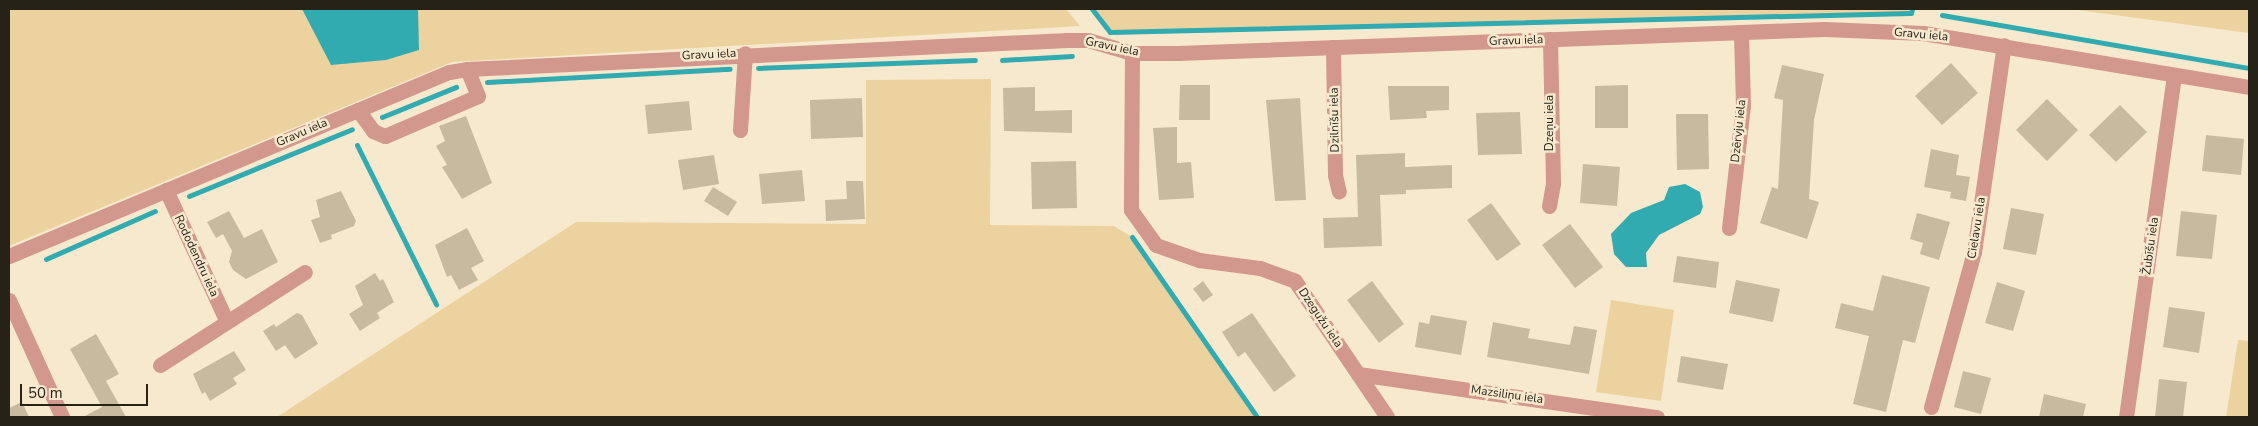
<!DOCTYPE html>
<meta charset="utf-8">
<style>
body{margin:0}
#map{position:relative;width:2258px;height:426px;overflow:hidden;background:#f7e9cd;font-family:"Nunito Sans",sans-serif}
div>[style]{position:absolute}
.green>*{inset:0;background:#ebd29f}
.water>*{inset:0;background:#31aab0}
.stream>*{height:5px;margin:-2.5px;padding:0 2.5px;transform-origin:2.5px;border-radius:2.5px;background:#31aab0}
.building>*{inset:0;background:#c8ba9f}
.minor>*{height:15px;margin:-7.5px;padding:0 7.5px;transform-origin:7.5px;border-radius:7.5px;background:#d2978d}
span{translate:-50% -50%;white-space:nowrap;text-align:center;line-height:1.15;-webkit-text-stroke:5px #f7e9cd;paint-order:stroke}
.street-label{font-size:12px;color:#272218}
.frame{position:absolute;inset:0;border:10px solid #272218;pointer-events:none}
.scale{position:absolute;left:20px;top:384px;width:128px;height:22px;box-sizing:border-box;border:2px solid #272218;border-top:0;padding-left:6px;font-size:15px;line-height:18px;white-space:nowrap;color:#272218;-webkit-text-stroke:4px #f7e9cd;paint-order:stroke}
</style>
<div id="map">
<div class="green">
<i style="clip-path:polygon(9px 9px,1066px 9px,1080px 26px,452px 62px,9px 246px)"></i>
<i style="clip-path:polygon(1092px 9px,1912px 9px,1911px 13px,1110px 32px)"></i>
<i style="clip-path:polygon(2070px 9px,2249px 9px,2249px 33px)"></i>
<i style="clip-path:polygon(991px 79px,990px 225px,1114px 226px,1132px 237px,1257px 417px,277px 417px,576px 222px,866px 224px,866px 80px)"></i>
<i style="clip-path:polygon(1611px 300px,1674px 310px,1661px 401px,1596px 392px)"></i>
<i style="clip-path:polygon(2238px 340px,2249px 341px,2249px 417px,2226px 417px)"></i>
</div>
<div class="water">
<i style="clip-path:polygon(302px 9px,418px 9px,419px 50px,386px 60px,331px 65px)"></i>
<i style="clip-path:polygon(1685px 184px,1700px 192px,1703px 207px,1700px 214px,1659px 235px,1646px 253px,1647px 267px,1626px 267px,1614px 254px,1611px 234px,1631px 213px,1664px 200px,1669px 187px)"></i>
</div>
<div class="stream">
<i style="left:1092px;top:9px;width:29px;rotate:52deg"></i>
<i style="left:1110px;top:32px;width:801px;rotate:-1.36deg"></i>
<i style="left:1911px;top:13px;width:4px;rotate:-76deg"></i>
<i style="left:1942px;top:15px;width:312px;rotate:9.8deg"></i>
<i style="left:1002px;top:60px;width:70px;rotate:-3.3deg"></i>
<i style="left:758px;top:68px;width:217px;rotate:-2.1deg"></i>
<i style="left:487px;top:82px;width:243px;rotate:-3.1deg"></i>
<i style="left:382px;top:117px;width:80px;rotate:-22.1deg"></i>
<i style="left:357px;top:145px;width:178px;rotate:63.6deg"></i>
<i style="left:189px;top:196px;width:176px;rotate:-22.3deg"></i>
<i style="left:1132px;top:237px;width:219px;rotate:55.2deg"></i>
<i style="left:46px;top:259px;width:119px;rotate:-23.8deg"></i>
</div>
<div class="building">
<i style="clip-path:polygon(1951px 63px,1978px 93px,1942px 125px,1915px 96px)"></i>
<i style="clip-path:polygon(1782px 65px,1824px 74px,1814px 120px,1809px 199px,1819px 202px,1807px 239px,1760px 223px,1772px 187px,1778px 189px,1783px 100px,1774px 98px)"></i>
<i style="clip-path:polygon(1180px 85px,1210px 85px,1210px 120px,1179px 120px)"></i>
<i style="clip-path:polygon(1628px 85px,1628px 128px,1595px 128px,1595px 86px)"></i>
<i style="clip-path:polygon(1388px 86px,1449px 86px,1449px 110px,1426px 111px,1427px 118px,1390px 120px)"></i>
<i style="clip-path:polygon(1035px 87px,1035px 111px,1072px 110px,1072px 133px,1004px 131px,1003px 88px)"></i>
<i style="clip-path:polygon(862px 98px,863px 137px,811px 139px,810px 100px)"></i>
<i style="clip-path:polygon(1300px 98px,1306px 200px,1275px 201px,1266px 100px)"></i>
<i style="clip-path:polygon(2047px 99px,2078px 130px,2047px 161px,2016px 130px)"></i>
<i style="clip-path:polygon(689px 101px,692px 130px,648px 134px,645px 105px)"></i>
<i style="clip-path:polygon(2120px 105px,2147px 132px,2116px 162px,2089px 135px)"></i>
<i style="clip-path:polygon(1520px 112px,1522px 154px,1478px 155px,1476px 113px)"></i>
<i style="clip-path:polygon(1676px 114px,1708px 114px,1709px 169px,1677px 170px)"></i>
<i style="clip-path:polygon(466px 116px,492px 183px,462px 199px,442px 167px,447px 165px,436px 146px,445px 141px,439px 126px)"></i>
<i style="clip-path:polygon(1177px 127px,1177px 163px,1191px 162px,1194px 198px,1159px 200px,1153px 128px)"></i>
<i style="clip-path:polygon(2206px 135px,2244px 139px,2241px 175px,2202px 171px)"></i>
<i style="clip-path:polygon(1931px 149px,1959px 155px,1956px 175px,1970px 177px,1966px 201px,1950px 198px,1951px 192px,1924px 187px)"></i>
<i style="clip-path:polygon(1405px 153px,1405px 167px,1452px 165px,1452px 188px,1406px 190px,1406px 194px,1380px 195px,1382px 246px,1324px 248px,1323px 218px,1358px 217px,1356px 155px)"></i>
<i style="clip-path:polygon(714px 155px,719px 184px,683px 190px,678px 160px)"></i>
<i style="clip-path:polygon(1076px 161px,1077px 208px,1032px 209px,1031px 162px)"></i>
<i style="clip-path:polygon(1583px 164px,1620px 167px,1617px 206px,1580px 203px)"></i>
<i style="clip-path:polygon(802px 170px,805px 201px,762px 204px,759px 174px)"></i>
<i style="clip-path:polygon(846px 181px,863px 181px,865px 219px,826px 221px,825px 200px,847px 199px)"></i>
<i style="clip-path:polygon(713px 187px,737px 202px,728px 216px,704px 201px)"></i>
<i style="clip-path:polygon(341px 191px,356px 221px,354px 226px,331px 235px,332px 239px,320px 243px,311px 220px,320px 217px,316px 200px)"></i>
<i style="clip-path:polygon(1491px 203px,1521px 244px,1497px 261px,1467px 220px)"></i>
<i style="clip-path:polygon(2011px 208px,2044px 214px,2036px 255px,2003px 249px)"></i>
<i style="clip-path:polygon(229px 211px,244px 238px,262px 229px,278px 262px,246px 279px,233px 270px,229px 262px,232px 251px,223px 234px,216px 238px,207px 222px)"></i>
<i style="clip-path:polygon(2181px 211px,2217px 215px,2212px 259px,2176px 256px)"></i>
<i style="clip-path:polygon(1917px 213px,1950px 222px,1939px 260px,1920px 254px,1923px 243px,1910px 239px)"></i>
<i style="clip-path:polygon(1570px 224px,1603px 267px,1575px 288px,1542px 245px)"></i>
<i style="clip-path:polygon(467px 228px,484px 261px,471px 268px,478px 280px,459px 290px,451px 275px,447px 277px,435px 245px)"></i>
<i style="clip-path:polygon(1677px 256px,1719px 262px,1716px 288px,1673px 282px)"></i>
<i style="clip-path:polygon(375px 273px,380px 281px,383px 279px,394px 302px,377px 313px,380px 318px,360px 331px,349px 314px,363px 305px,355px 286px)"></i>
<i style="clip-path:polygon(1882px 275px,1930px 287px,1915px 343px,1903px 340px,1886px 412px,1853px 404px,1869px 336px,1835px 328px,1841px 303px,1873px 311px)"></i>
<i style="clip-path:polygon(1736px 280px,1780px 289px,1773px 322px,1729px 313px)"></i>
<i style="clip-path:polygon(1203px 281px,1213px 295px,1203px 302px,1193px 289px)"></i>
<i style="clip-path:polygon(1372px 281px,1404px 324px,1379px 343px,1347px 300px)"></i>
<i style="clip-path:polygon(1997px 282px,2025px 291px,2013px 331px,1985px 323px)"></i>
<i style="clip-path:polygon(2169px 307px,2205px 312px,2199px 353px,2163px 347px)"></i>
<i style="clip-path:polygon(297px 313px,302px 315px,318px 344px,295px 359px,285px 345px,276px 351px,263px 331px,274px 324px,276px 327px)"></i>
<i style="clip-path:polygon(1252px 313px,1296px 376px,1274px 392px,1245px 352px,1238px 357px,1222px 332px)"></i>
<i style="clip-path:polygon(1431px 315px,1467px 321px,1461px 355px,1415px 347px,1419px 322px,1429px 324px)"></i>
<i style="clip-path:polygon(1493px 322px,1530px 329px,1528px 338px,1570px 345px,1574px 326px,1597px 330px,1589px 374px,1487px 357px)"></i>
<i style="clip-path:polygon(96px 334px,119px 374px,106px 381px,126px 417px,83px 417px,102px 407px,70px 349px)"></i>
<i style="clip-path:polygon(234px 351px,246px 370px,233px 378px,237px 384px,210px 401px,205px 392px,202px 394px,193px 374px)"></i>
<i style="clip-path:polygon(1681px 356px,1728px 364px,1723px 390px,1677px 382px)"></i>
<i style="clip-path:polygon(1963px 371px,1991px 378px,1981px 414px,1954px 407px)"></i>
<i style="clip-path:polygon(2159px 379px,2187px 382px,2183px 417px,2155px 417px)"></i>
<i style="clip-path:polygon(2044px 394px,2086px 404px,2083px 417px,2039px 417px)"></i>
<i style="clip-path:polygon(22px 402px,29px 417px,9px 417px,9px 408px)"></i>
</div>
<div class="minor">
<i style="left:1333px;top:47px;width:128px;rotate:89.1deg"></i>
<i style="left:1335px;top:175px;width:17px;rotate:77deg"></i>
<i style="left:1132px;top:53px;width:157px;rotate:90.4deg"></i>
<i style="left:1131px;top:210px;width:43px;rotate:54.5deg"></i>
<i style="left:1156px;top:245px;width:46px;rotate:19.2deg"></i>
<i style="left:1199px;top:260px;width:62px;rotate:7.5deg"></i>
<i style="left:1260px;top:268px;width:37px;rotate:20deg"></i>
<i style="left:1295px;top:281px;width:164px;rotate:55.9deg"></i>
<i style="left:358px;top:110px;width:26px;rotate:54deg"></i>
<i style="left:373px;top:131px;width:13px;rotate:23deg"></i>
<i style="left:385px;top:136px;width:101px;rotate:-23.3deg"></i>
<i style="left:478px;top:96px;width:29px;rotate:-112deg"></i>
<i style="left:740px;top:130px;width:77px;rotate:-86.3deg"></i>
<i style="left:166px;top:190px;width:145px;rotate:65.2deg"></i>
<i style="left:1549px;top:206px;width:23px;rotate:-80deg"></i>
<i style="left:1553px;top:183px;width:144px;rotate:-91.2deg"></i>
<i style="left:1729px;top:228px;width:124px;rotate:-83.5deg"></i>
<i style="left:1743px;top:105px;width:72px;rotate:-91.6deg"></i>
<i style="left:9px;top:256px;width:477px;rotate:-22.7deg"></i>
<i style="left:449px;top:72px;width:18px;rotate:-9deg"></i>
<i style="left:467px;top:69px;width:601px;rotate:-2.77deg"></i>
<i style="left:1067px;top:40px;width:21px"></i>
<i style="left:1088px;top:40px;width:46px;rotate:16.5deg"></i>
<i style="left:1132px;top:53px;width:46px"></i>
<i style="left:1178px;top:53px;width:646px;rotate:-2.13deg"></i>
<i style="left:1824px;top:29px;width:99px;rotate:2.3deg"></i>
<i style="left:1923px;top:33px;width:330px;rotate:9.4deg"></i>
<i style="left:9px;top:300px;width:128px;rotate:65.6deg"></i>
<i style="left:160px;top:365px;width:172px;rotate:-32.7deg"></i>
<i style="left:1358px;top:374px;width:302px;rotate:8.2deg"></i>
<i style="left:1931px;top:407px;width:161px;rotate:-74.5deg"></i>
<i style="left:1974px;top:252px;width:209px;rotate:-81.8deg"></i>
<i style="left:2126px;top:417px;width:345px;rotate:-82deg"></i>
</div>
<div class="street-label">
<span style="left:1921px;top:35px;rotate:5deg">Gravu iela</span>
<span style="left:1516px;top:41px;rotate:-2deg">Gravu iela</span>
<span style="left:1112px;top:47px;rotate:12deg">Gravu iela</span>
<span style="left:709px;top:55px;rotate:-3deg">Gravu iela</span>
<span style="left:1335px;top:120px;rotate:-91deg">Dzilnīšu iela</span>
<span style="left:1550px;top:123px;rotate:-90deg">Dzeņu iela</span>
<span style="left:1739px;top:131px;rotate:-84deg">Dzērvju iela</span>
<span style="left:302px;top:133px;rotate:-23deg">Gravu iela</span>
<span style="left:1977px;top:228px;rotate:-81deg">Cielavu iela</span>
<span style="left:2151px;top:246px;rotate:-82deg">Žubīšu iela</span>
<span style="left:196px;top:256px;rotate:65deg">Rododendru iela</span>
<span style="left:1320px;top:318px;rotate:56deg">Dzegužu iela</span>
<span style="left:1507px;top:395px;rotate:8deg">Mazsiliņu iela</span>
</div>
<div class="frame"></div>
<div class="scale">50 m</div>
</div>
